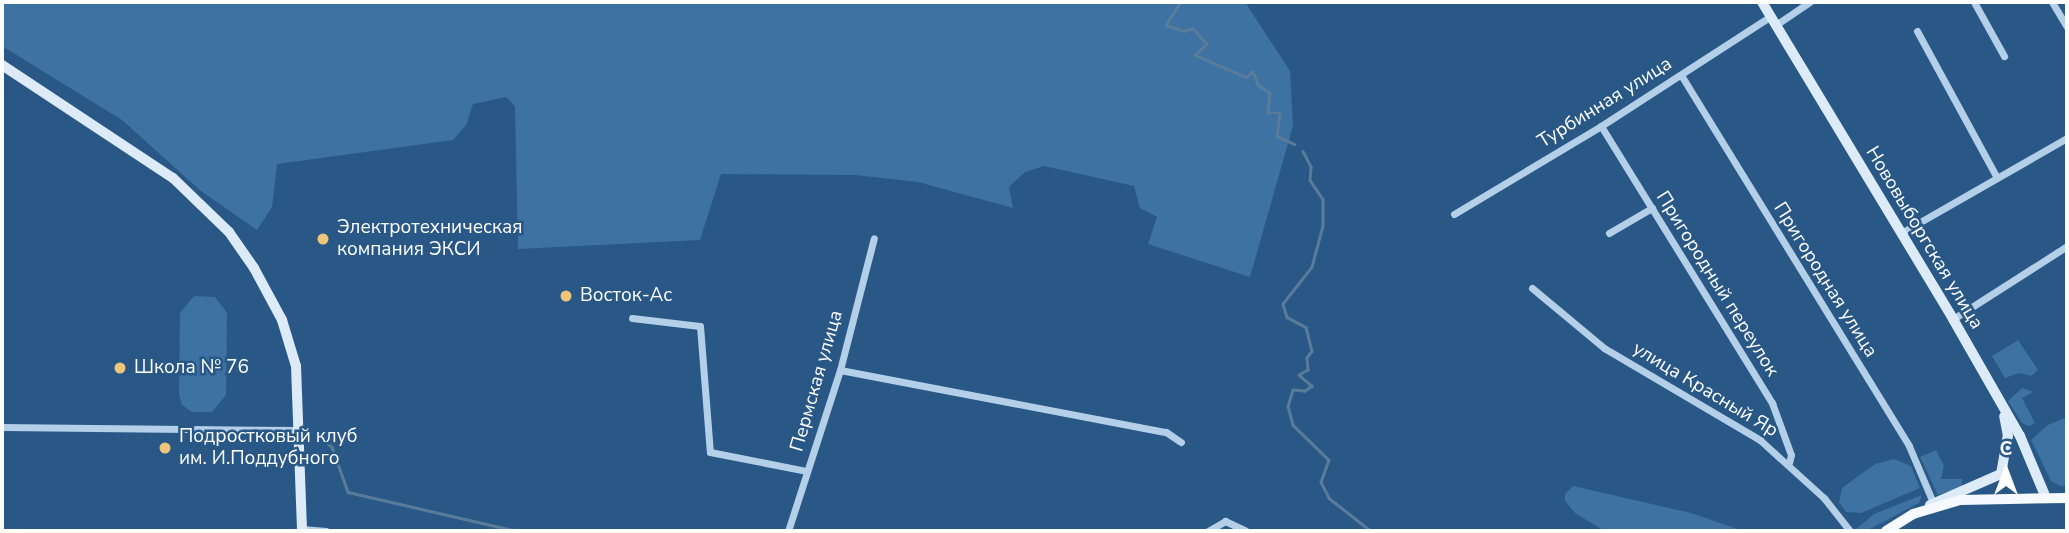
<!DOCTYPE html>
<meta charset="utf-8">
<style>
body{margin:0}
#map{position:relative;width:2069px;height:533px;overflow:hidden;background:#295886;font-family:"Nunito Sans",sans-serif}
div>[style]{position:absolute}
.green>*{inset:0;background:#3d72a2}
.stream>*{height:2.5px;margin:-1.25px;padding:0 1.25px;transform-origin:1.25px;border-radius:1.25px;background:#5a7b9a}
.street>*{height:7px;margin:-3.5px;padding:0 3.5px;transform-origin:3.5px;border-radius:3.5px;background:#b4cfe8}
.secondary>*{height:10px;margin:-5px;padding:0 5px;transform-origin:5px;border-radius:5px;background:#ddeaf7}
.primary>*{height:10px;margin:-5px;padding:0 5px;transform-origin:5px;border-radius:5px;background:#f6f9fe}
.dots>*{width:19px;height:19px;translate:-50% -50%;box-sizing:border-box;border:4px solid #295886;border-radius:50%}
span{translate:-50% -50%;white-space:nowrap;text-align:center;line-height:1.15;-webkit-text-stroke:5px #295886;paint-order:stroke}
.street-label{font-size:19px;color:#fff}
.poi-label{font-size:19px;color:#fff}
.left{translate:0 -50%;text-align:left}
.frame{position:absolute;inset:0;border:4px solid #fff;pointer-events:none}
.north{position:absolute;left:1971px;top:435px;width:70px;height:70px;-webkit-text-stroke:5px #295886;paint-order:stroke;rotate:0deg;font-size:19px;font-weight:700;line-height:28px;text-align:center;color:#fff}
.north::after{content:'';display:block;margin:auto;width:24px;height:32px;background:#fff;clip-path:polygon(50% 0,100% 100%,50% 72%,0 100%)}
</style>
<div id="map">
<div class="green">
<i style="clip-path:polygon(2px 2px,1245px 2px,1290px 71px,1293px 126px,1250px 277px,1148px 244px,1157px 217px,1140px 208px,1134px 186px,1044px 166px,1025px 172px,1009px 187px,1013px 208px,918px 182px,855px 175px,721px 174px,700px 240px,518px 249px,515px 106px,506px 97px,473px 104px,466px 125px,453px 140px,277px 164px,272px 207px,257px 230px,201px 191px,122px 120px,2px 46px)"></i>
<i style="clip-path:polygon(194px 296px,215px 297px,227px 313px,226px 395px,212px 412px,192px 412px,182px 405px,179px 394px,180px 313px)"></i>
<i style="clip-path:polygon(2018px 340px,2038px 370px,2031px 376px,2019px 373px,2005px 378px,1992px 356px)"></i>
<i style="clip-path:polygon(2022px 388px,2033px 392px,2022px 398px,2035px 423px,2029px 426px,2022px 423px,2008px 401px)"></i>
<i style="clip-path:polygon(2067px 417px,2067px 486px,2060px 486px,2051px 481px,2031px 440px,2048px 425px)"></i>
<i style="clip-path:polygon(1936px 450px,1944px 466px,1941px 479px,1962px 479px,1962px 487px,1938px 495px,1920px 457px)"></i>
<i style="clip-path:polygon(1894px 459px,1911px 466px,1920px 488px,1861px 513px,1846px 512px,1839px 502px,1842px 488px,1875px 464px)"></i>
<i style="clip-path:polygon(1573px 486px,1691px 513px,1743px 531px,1605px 531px,1576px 514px,1565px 501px,1565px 494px)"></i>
<i style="clip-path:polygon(1922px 495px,1919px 503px,1866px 531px,1854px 531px,1874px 514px)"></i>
</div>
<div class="stream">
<i style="left:1181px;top:2px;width:27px;rotate:123deg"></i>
<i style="left:1166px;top:25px;width:19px;rotate:18deg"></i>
<i style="left:1184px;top:31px;width:9px;rotate:-18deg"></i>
<i style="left:1193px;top:28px;width:21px;rotate:49deg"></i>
<i style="left:1207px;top:44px;width:16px;rotate:137deg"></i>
<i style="left:1195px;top:55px;width:56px;rotate:23.3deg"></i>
<i style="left:1246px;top:77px;width:9px;rotate:-41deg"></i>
<i style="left:1253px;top:71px;width:15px;rotate:70deg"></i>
<i style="left:1258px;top:85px;width:14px;rotate:34deg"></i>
<i style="left:1270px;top:93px;width:20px;rotate:96deg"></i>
<i style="left:1268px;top:113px;width:12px"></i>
<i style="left:1280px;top:113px;width:23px;rotate:97deg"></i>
<i style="left:1277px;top:136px;width:19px;rotate:25deg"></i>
<i style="left:1303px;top:151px;width:18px;rotate:63deg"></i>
<i style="left:1311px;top:167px;width:13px;rotate:94deg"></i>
<i style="left:1310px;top:180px;width:23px;rotate:56deg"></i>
<i style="left:1323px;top:199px;width:27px;rotate:90deg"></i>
<i style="left:1323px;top:226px;width:42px;rotate:105deg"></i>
<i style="left:1312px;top:267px;width:47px;rotate:128.1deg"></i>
<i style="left:1283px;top:304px;width:14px;rotate:73deg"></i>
<i style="left:1287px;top:317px;width:21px;rotate:28deg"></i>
<i style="left:1306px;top:327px;width:25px;rotate:76deg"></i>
<i style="left:1312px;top:351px;width:9px;rotate:126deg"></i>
<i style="left:1307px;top:358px;width:12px;rotate:85deg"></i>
<i style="left:1308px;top:370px;width:10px;rotate:151deg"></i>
<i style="left:1299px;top:375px;width:17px;rotate:40deg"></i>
<i style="left:1312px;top:386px;width:9px;rotate:144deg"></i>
<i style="left:1305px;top:391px;width:12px;rotate:-175deg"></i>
<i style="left:1293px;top:390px;width:17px;rotate:107deg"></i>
<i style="left:1288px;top:406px;width:20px;rotate:75deg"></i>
<i style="left:1293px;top:425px;width:50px;rotate:44.2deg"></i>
<i style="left:1329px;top:460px;width:23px;rotate:110deg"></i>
<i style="left:1321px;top:482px;width:18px;rotate:63deg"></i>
<i style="left:1329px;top:498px;width:53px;rotate:38.2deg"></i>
<i style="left:317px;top:434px;width:20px;rotate:41deg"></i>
<i style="left:332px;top:447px;width:48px;rotate:70.4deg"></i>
<i style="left:348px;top:492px;width:173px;rotate:13deg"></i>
</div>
<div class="street">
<i style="left:1974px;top:2px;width:62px;rotate:60.9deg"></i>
<i style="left:2052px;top:2px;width:29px;rotate:59deg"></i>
<i style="left:1777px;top:24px;width:40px;rotate:-34deg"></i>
<i style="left:1917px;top:31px;width:165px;rotate:61.4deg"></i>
<i style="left:1681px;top:75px;width:435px;rotate:58.4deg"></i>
<i style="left:1909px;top:446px;width:64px;rotate:67deg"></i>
<i style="left:1601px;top:126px;width:326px;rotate:58.3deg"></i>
<i style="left:1772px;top:403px;width:55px;rotate:69.9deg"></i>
<i style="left:1791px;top:455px;width:8px;rotate:104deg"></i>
<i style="left:1454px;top:214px;width:171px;rotate:-30.9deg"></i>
<i style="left:1601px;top:126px;width:202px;rotate:-32.9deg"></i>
<i style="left:1609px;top:233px;width:50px;rotate:-30.2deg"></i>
<i style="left:1901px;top:233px;width:191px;rotate:-29.8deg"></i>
<i style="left:1532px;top:288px;width:94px;rotate:39.8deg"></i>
<i style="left:1604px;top:348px;width:181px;rotate:30.5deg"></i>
<i style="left:1760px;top:440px;width:86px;rotate:42.2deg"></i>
<i style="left:1824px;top:498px;width:42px;rotate:51.8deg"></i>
<i style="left:632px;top:318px;width:68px;rotate:6.7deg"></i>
<i style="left:700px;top:326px;width:126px;rotate:85.5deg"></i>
<i style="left:710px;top:452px;width:99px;rotate:11.1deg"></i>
<i style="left:1953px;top:319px;width:135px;rotate:-32.6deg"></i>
<i style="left:840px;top:370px;width:332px;rotate:10.8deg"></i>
<i style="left:1166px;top:432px;width:18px;rotate:34deg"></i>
<i style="left:2px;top:427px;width:298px;rotate:0.6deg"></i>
<i style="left:302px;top:529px;width:24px;rotate:5deg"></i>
<i style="left:788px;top:531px;width:169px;rotate:-72.1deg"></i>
<i style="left:840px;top:370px;width:136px;rotate:-75.6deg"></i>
<i style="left:1208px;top:531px;width:20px;rotate:-30deg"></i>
<i style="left:1225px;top:521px;width:23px;rotate:25deg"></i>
</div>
<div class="secondary">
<i style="left:1762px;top:2px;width:370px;rotate:58.9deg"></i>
<i style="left:1953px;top:319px;width:135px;rotate:60.2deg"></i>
<i style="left:2020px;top:436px;width:67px;rotate:67.2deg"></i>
<i style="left:2px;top:65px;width:205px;rotate:33.5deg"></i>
<i style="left:173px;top:178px;width:78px;rotate:44deg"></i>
<i style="left:229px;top:232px;width:44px;rotate:55.2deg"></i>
<i style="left:254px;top:268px;width:59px;rotate:61.7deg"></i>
<i style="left:282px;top:320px;width:48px;rotate:73.1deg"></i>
<i style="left:296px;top:366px;width:165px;rotate:87.9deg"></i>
<i style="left:1930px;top:505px;width:77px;rotate:-23.6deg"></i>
<i style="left:2001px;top:474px;width:39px;rotate:-80deg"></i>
<i style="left:2008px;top:436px;width:20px;rotate:-101deg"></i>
</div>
<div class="primary">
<i style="left:1886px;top:531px;width:32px;rotate:-32deg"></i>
<i style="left:1913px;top:514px;width:49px;rotate:-16.6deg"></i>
<i style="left:1960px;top:500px;width:107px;rotate:-1.1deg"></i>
</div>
<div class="dots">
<i style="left:323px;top:239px;background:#efc57a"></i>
<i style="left:566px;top:296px;background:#efc57a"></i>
<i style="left:120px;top:368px;background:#efc57a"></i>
<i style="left:165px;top:448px;background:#efc57a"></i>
</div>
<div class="street-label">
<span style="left:1605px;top:103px;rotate:-32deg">Турбинная улица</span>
<span style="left:1924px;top:238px;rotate:59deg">Нововыборгская улица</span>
<span style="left:1825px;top:280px;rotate:58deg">Пригородная улица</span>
<span style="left:1717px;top:284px;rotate:58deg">Пригородный переулок</span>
<span style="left:817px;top:381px;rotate:-74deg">Пермская улица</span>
<span style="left:1705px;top:390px;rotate:31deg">улица Красный Яр</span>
</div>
<div class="poi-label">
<span class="left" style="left:337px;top:239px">Электротехническая<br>компания ЭКСИ</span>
<span class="left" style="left:580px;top:296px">Восток-Ас</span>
<span class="left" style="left:134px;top:368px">Школа № 76</span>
<span class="left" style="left:179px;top:448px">Подростковый клуб<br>им. И.Поддубного</span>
</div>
<div class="frame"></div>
<div class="north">С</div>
</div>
